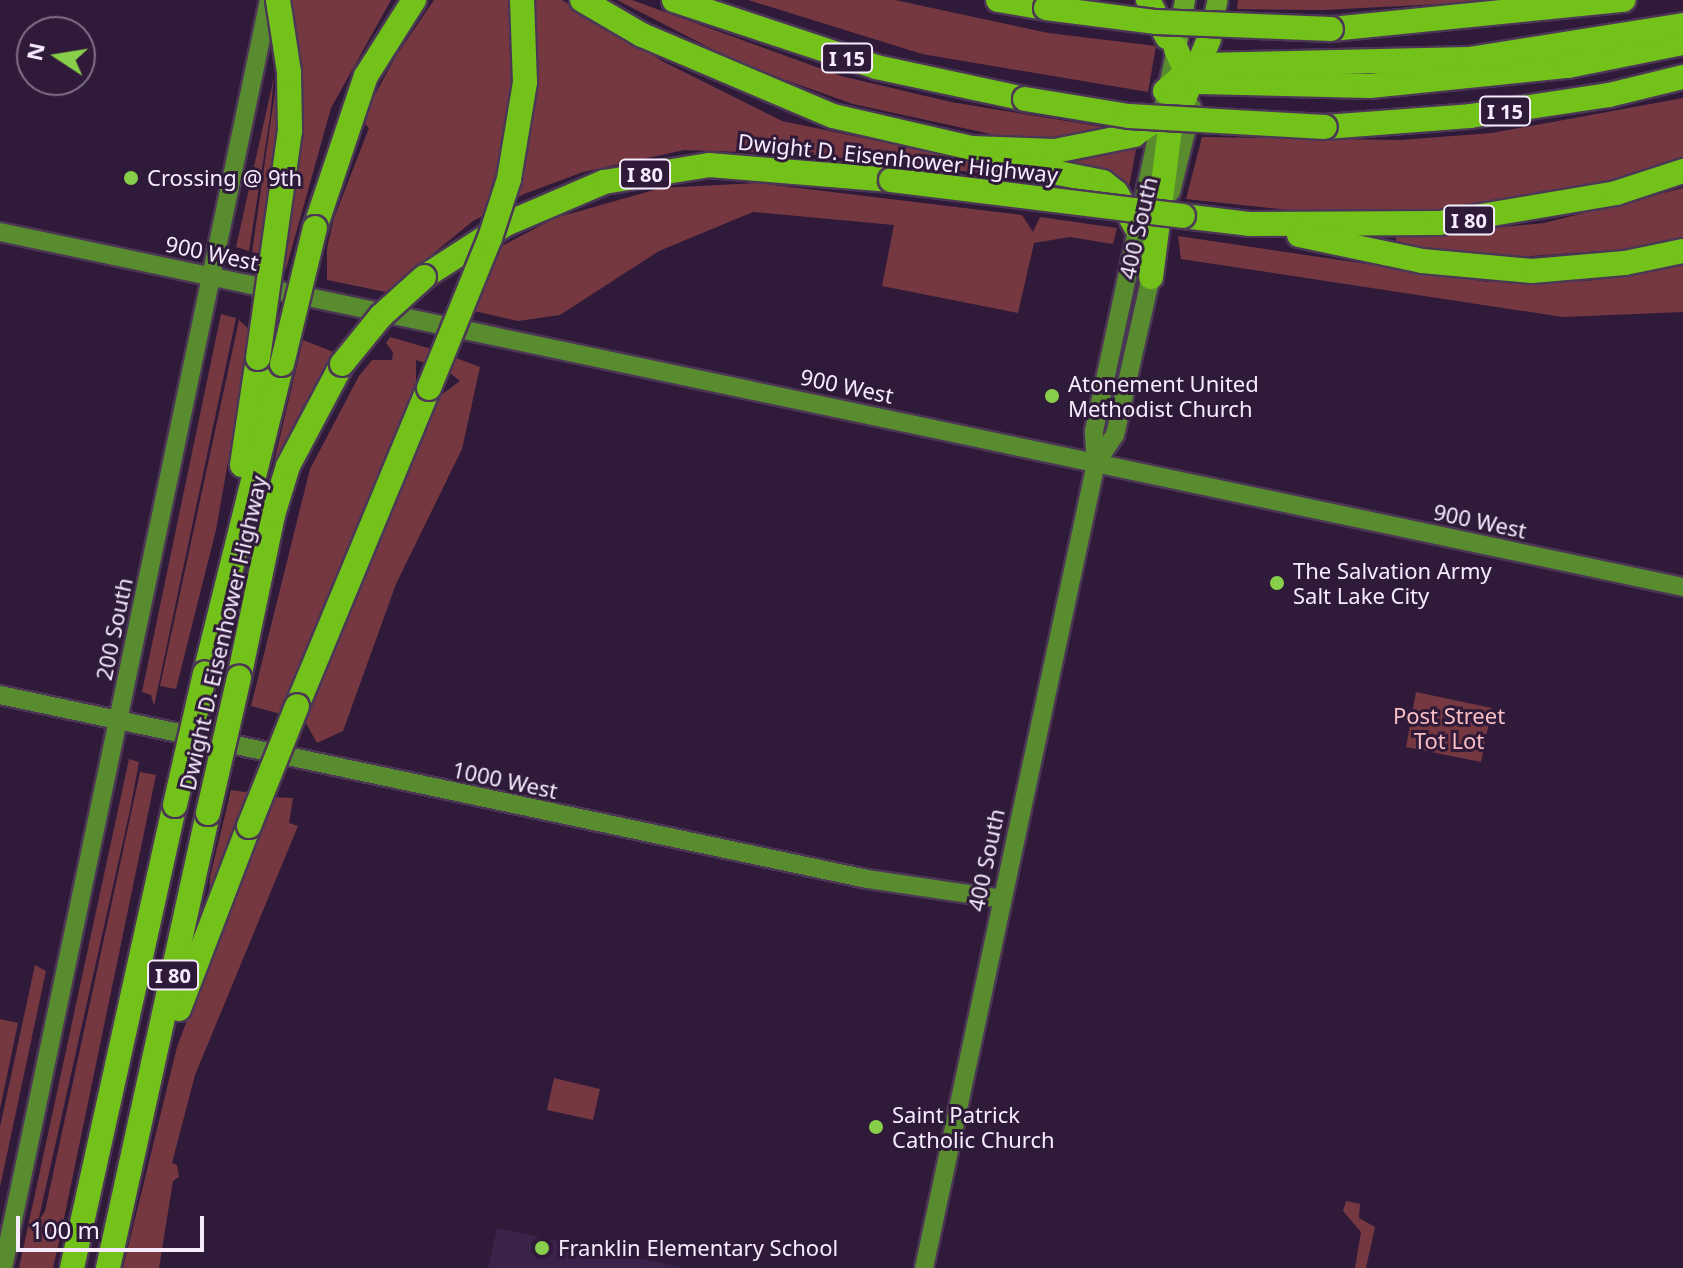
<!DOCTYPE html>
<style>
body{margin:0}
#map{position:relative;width:1683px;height:1268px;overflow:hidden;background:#2f1a3a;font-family:"Noto Sans",sans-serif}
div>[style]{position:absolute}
.built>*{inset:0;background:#3b2248}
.green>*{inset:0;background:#753840}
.roads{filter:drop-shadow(2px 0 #4b3755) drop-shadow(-2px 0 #4b3755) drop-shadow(0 2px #4b3755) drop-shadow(0 -2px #4b3755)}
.secondary>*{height:18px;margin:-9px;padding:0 9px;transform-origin:9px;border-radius:9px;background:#598c2e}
.primary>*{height:20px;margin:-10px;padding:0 10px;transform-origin:10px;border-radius:10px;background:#67a827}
.highway>*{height:24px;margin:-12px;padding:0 12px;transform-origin:12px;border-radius:12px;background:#73c21a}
.bridges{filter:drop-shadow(2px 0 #4b3755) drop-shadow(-2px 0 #4b3755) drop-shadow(0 2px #4b3755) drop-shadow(0 -2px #4b3755)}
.highway-bridge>*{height:24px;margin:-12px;padding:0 12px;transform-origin:12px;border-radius:12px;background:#73c21a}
.dots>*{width:22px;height:22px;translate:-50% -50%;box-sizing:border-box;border:4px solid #2f1a3a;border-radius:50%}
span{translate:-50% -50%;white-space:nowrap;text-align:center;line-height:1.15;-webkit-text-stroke:6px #2f1a3a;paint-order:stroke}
.shield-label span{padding:2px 6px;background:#2f1a3a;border:2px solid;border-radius:6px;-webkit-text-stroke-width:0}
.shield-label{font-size:20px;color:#f7ecfd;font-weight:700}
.street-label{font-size:22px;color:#f7ecfd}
.poi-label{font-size:22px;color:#f7ecfd}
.left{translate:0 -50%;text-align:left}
.park-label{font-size:22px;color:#fabfc4}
.north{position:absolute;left:16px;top:16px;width:80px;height:80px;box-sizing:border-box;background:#2f1a3a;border:2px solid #7f6e88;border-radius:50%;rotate:282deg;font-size:22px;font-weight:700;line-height:32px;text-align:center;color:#f7ecfd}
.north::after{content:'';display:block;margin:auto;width:28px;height:36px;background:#87cf4a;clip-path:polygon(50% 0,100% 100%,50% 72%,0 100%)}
.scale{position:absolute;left:16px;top:1216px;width:188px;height:36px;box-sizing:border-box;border:4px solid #f7ecfd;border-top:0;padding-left:10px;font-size:24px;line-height:28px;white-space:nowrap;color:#f7ecfd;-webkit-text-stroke:6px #2f1a3a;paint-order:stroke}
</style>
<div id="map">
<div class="built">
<i style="clip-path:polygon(497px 1228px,686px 1268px,488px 1268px)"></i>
</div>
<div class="green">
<i style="clip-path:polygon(292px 0,391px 0,331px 108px,286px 269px,280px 267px,300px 118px)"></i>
<i style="clip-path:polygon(434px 0,562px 0,664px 62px,782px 121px,1084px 184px,805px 154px,684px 150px,583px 172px,524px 194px,473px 221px,386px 292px,327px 280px,327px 248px,334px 218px,369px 128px,361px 120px,396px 56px)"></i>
<i style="clip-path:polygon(617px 0,632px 0,841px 76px,951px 102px,1110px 128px,1036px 144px,853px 104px,741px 64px)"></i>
<i style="clip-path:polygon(748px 0,895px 0,1048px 33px,1156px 46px,1148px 92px,922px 54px)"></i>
<i style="clip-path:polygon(1238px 0,1518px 0,1323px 10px,1237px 9px)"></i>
<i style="clip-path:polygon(278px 71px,282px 117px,264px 261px,252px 252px)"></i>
<i style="clip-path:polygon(274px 77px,270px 117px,249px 251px,236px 247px)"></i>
<i style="clip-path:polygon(1683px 98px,1683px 162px,1641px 177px,1487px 210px,1335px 215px,1186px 199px,1202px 137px,1400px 140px,1492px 133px)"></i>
<i style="clip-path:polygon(1137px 144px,1128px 192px,1051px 163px,1079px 159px)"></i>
<i style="clip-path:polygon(757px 183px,1022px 215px,1033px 232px,1040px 217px,1117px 228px,1113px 244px,1070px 237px,1034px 243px,1018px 313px,882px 286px,894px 225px,753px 212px,659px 251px,560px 315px,518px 321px,470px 310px,496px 249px,555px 218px,661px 188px)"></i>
<i style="clip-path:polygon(1683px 188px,1683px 238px,1641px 248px,1504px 258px,1396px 247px,1396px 237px,1544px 223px)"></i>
<i style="clip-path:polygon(1178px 236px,1488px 282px,1588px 281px,1683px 264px,1683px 312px,1563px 317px,1181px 259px)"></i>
<i style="clip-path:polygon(221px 314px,236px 318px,154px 706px,151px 695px,142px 692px)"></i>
<i style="clip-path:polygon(239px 320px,251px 331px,216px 530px,176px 689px,160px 686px)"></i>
<i style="clip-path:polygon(390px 337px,435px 350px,429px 364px,416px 360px,416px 391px,285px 715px,251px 706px,310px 469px,359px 376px,372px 360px,392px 360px,393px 352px,386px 343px)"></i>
<i style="clip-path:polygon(303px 340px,336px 353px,302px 408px,271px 480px,219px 694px)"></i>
<i style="clip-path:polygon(451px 356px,480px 367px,462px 449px,396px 584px,343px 731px,317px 743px,303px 718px,437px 398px,460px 381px,446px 370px)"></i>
<i style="clip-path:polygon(1416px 692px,1492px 708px,1481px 762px,1406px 747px)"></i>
<i style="clip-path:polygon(129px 759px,139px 762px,130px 810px,38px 1222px,45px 1211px,140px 772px,156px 775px,61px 1233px,53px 1268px,19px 1268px)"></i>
<i style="clip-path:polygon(231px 790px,252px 793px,209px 902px,210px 877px)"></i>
<i style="clip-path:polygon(270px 797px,293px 798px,289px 823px,298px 826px,195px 1075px,172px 1163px,177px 1165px,179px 1177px,173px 1181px,159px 1268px,123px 1268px,177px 1047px)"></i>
<i style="clip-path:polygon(35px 965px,46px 971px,0 1187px,0 1127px)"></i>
<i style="clip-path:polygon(0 1019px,18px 1023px,0 1109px)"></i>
<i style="clip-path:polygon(554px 1078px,600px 1089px,593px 1120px,547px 1110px)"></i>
<i style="clip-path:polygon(1346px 1201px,1360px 1204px,1359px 1218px,1375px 1227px,1366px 1268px,1355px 1268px,1361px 1232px,1343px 1211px)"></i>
</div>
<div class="roads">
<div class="secondary">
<i style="left:1171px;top:192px;width:87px;rotate:-76deg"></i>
<i style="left:0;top:232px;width:1720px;rotate:11.91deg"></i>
<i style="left:1096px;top:463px;width:34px;rotate:-56deg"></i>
<i style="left:1115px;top:435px;width:171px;rotate:-77.2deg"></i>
<i style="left:0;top:695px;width:886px;rotate:11.98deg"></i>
<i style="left:867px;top:879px;width:136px;rotate:8.4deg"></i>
<i style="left:3px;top:1268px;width:1296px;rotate:-78.15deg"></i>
<i style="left:924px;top:1268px;width:823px;rotate:-77.94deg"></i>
<i style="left:1096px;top:463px;width:32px;rotate:-94deg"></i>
<i style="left:1094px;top:431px;width:391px;rotate:-77.9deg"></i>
</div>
<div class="primary">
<i style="left:1209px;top:38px;width:39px;rotate:-77deg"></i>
<i style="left:1176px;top:49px;width:50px;rotate:-79.6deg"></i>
</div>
<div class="highway">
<i style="left:582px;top:0;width:69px;rotate:30.3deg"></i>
<i style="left:642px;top:35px;width:207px;rotate:23deg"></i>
<i style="left:833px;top:116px;width:143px;rotate:13deg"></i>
<i style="left:972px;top:148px;width:83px;rotate:2.1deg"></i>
<i style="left:1055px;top:151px;width:81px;rotate:-11.4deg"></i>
<i style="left:1134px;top:135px;width:60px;rotate:-34.8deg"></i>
<i style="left:1183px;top:101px;width:67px;rotate:-67.2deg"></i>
<i style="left:674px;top:0;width:213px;rotate:18.3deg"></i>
<i style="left:876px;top:67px;width:152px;rotate:12.1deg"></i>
<i style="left:998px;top:0;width:49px;rotate:9.5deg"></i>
<i style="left:1148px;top:0;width:42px;rotate:62.8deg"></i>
<i style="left:1331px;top:29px;width:294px;rotate:-5.7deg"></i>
<i style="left:1176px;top:49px;width:27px;rotate:66deg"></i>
<i style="left:1187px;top:74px;width:14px;rotate:34deg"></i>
<i style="left:1199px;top:82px;width:171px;rotate:1.3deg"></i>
<i style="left:1370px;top:86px;width:199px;rotate:-5.8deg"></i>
<i style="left:1568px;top:66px;width:117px;rotate:-11.3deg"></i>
<i style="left:1165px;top:91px;width:32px;rotate:-41deg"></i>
<i style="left:1189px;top:70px;width:15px;rotate:-20deg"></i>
<i style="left:1203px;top:65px;width:266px;rotate:-1.3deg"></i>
<i style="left:1469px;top:59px;width:217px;rotate:-9deg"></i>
<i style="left:1325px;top:127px;width:145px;rotate:-4.3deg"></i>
<i style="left:1470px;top:116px;width:141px;rotate:-8.6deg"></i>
<i style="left:1609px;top:95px;width:76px;rotate:-13.7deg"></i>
<i style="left:1003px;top:162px;width:102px;rotate:11.3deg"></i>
<i style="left:1103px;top:182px;width:16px;rotate:38deg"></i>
<i style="left:1116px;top:192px;width:40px;rotate:60.3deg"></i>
<i style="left:1183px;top:216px;width:66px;rotate:6.9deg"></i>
<i style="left:1249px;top:224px;width:190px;rotate:-0.3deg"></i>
<i style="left:1439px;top:223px;width:180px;rotate:-9.6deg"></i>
<i style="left:1616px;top:193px;width:71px;rotate:-18.2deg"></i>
<i style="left:315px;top:228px;width:160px;rotate:-71.5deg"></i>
<i style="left:366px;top:76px;width:90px;rotate:-57.7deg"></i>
<i style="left:1299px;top:235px;width:126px;rotate:11.9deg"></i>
<i style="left:1422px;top:261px;width:110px;rotate:5.2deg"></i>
<i style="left:1532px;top:271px;width:93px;rotate:-4.9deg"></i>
<i style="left:1625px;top:263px;width:59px;rotate:-11.7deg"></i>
<i style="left:424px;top:277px;width:98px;rotate:-32.9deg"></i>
<i style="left:506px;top:224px;width:107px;rotate:-23.2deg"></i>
<i style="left:604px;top:182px;width:106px;rotate:-9.2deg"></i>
<i style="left:709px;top:165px;width:183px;rotate:4.7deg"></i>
<i style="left:1151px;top:277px;width:173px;rotate:-82.7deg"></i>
<i style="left:242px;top:465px;width:108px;rotate:-81.5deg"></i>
<i style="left:205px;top:673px;width:318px;rotate:-76deg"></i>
<i style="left:239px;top:678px;width:167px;rotate:-78.2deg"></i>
<i style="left:273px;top:515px;width:51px;rotate:-73deg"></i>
<i style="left:288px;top:466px;width:115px;rotate:-62.1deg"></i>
<i style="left:297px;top:706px;width:344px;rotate:-67.5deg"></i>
<i style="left:179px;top:1009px;width:196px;rotate:-69.1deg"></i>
<i style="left:72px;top:1268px;width:474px;rotate:-77.5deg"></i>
<i style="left:108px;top:1268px;width:466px;rotate:-77.6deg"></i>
</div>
</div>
<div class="bridges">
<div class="highway-bridge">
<i style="left:1046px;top:8px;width:111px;rotate:7.3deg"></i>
<i style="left:1156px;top:22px;width:175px;rotate:2.3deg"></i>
<i style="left:1025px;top:99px;width:105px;rotate:9.3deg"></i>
<i style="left:1129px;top:116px;width:196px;rotate:3.2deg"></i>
<i style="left:891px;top:180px;width:294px;rotate:7deg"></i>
<i style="left:258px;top:358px;width:229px;rotate:-82deg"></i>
<i style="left:290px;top:131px;width:59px;rotate:-91deg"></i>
<i style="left:289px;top:72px;width:73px;rotate:-98.7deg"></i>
<i style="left:282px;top:364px;width:140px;rotate:-76.4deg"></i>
<i style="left:342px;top:364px;width:62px;rotate:-50.9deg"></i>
<i style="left:381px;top:316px;width:58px;rotate:-42.2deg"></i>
<i style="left:429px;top:388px;width:162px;rotate:-67.9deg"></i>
<i style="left:490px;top:238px;width:62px;rotate:-72.1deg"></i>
<i style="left:509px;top:179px;width:98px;rotate:-80.6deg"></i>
<i style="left:525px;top:82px;width:82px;rotate:-92.1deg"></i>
<i style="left:175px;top:805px;width:135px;rotate:-77.2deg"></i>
<i style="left:208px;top:813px;width:139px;rotate:-77.1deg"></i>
<i style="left:249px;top:826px;width:129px;rotate:-68.2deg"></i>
</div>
</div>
<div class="dots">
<i style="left:131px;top:178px;background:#87cf4a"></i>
<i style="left:1052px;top:396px;background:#87cf4a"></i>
<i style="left:1277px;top:583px;background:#87cf4a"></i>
<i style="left:876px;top:1127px;background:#87cf4a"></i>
<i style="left:542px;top:1248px;background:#87cf4a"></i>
</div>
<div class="shield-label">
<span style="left:847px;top:58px">I 15</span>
<span style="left:1505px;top:111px">I 15</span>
<span style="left:645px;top:174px">I 80</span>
<span style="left:1469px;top:220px">I 80</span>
<span style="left:173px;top:975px">I 80</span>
</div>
<div class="street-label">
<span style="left:898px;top:158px;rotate:6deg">Dwight D. Eisenhower Highway</span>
<span style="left:1138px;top:228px;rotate:-77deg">400 South</span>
<span style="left:212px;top:253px;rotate:12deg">900 West</span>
<span style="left:847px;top:386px;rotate:12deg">900 West</span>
<span style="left:1480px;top:521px;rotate:12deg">900 West</span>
<span style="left:114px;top:629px;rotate:-78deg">200 South</span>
<span style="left:223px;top:633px;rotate:-77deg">Dwight D. Eisenhower Highway</span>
<span style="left:505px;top:780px;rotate:12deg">1000 West</span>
<span style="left:986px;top:860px;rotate:-78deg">400 South</span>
</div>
<div class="poi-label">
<span class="left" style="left:147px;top:178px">Crossing @ 9th</span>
<span class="left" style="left:1068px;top:396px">Atonement United<br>Methodist Church</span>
<span class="left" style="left:1293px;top:583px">The Salvation Army<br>Salt Lake City</span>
<span class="left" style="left:892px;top:1127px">Saint Patrick<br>Catholic Church</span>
<span class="left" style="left:558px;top:1248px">Franklin Elementary School</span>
</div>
<div class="park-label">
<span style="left:1449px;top:728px">Post Street<br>Tot Lot</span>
</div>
<div class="north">N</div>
<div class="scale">100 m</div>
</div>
